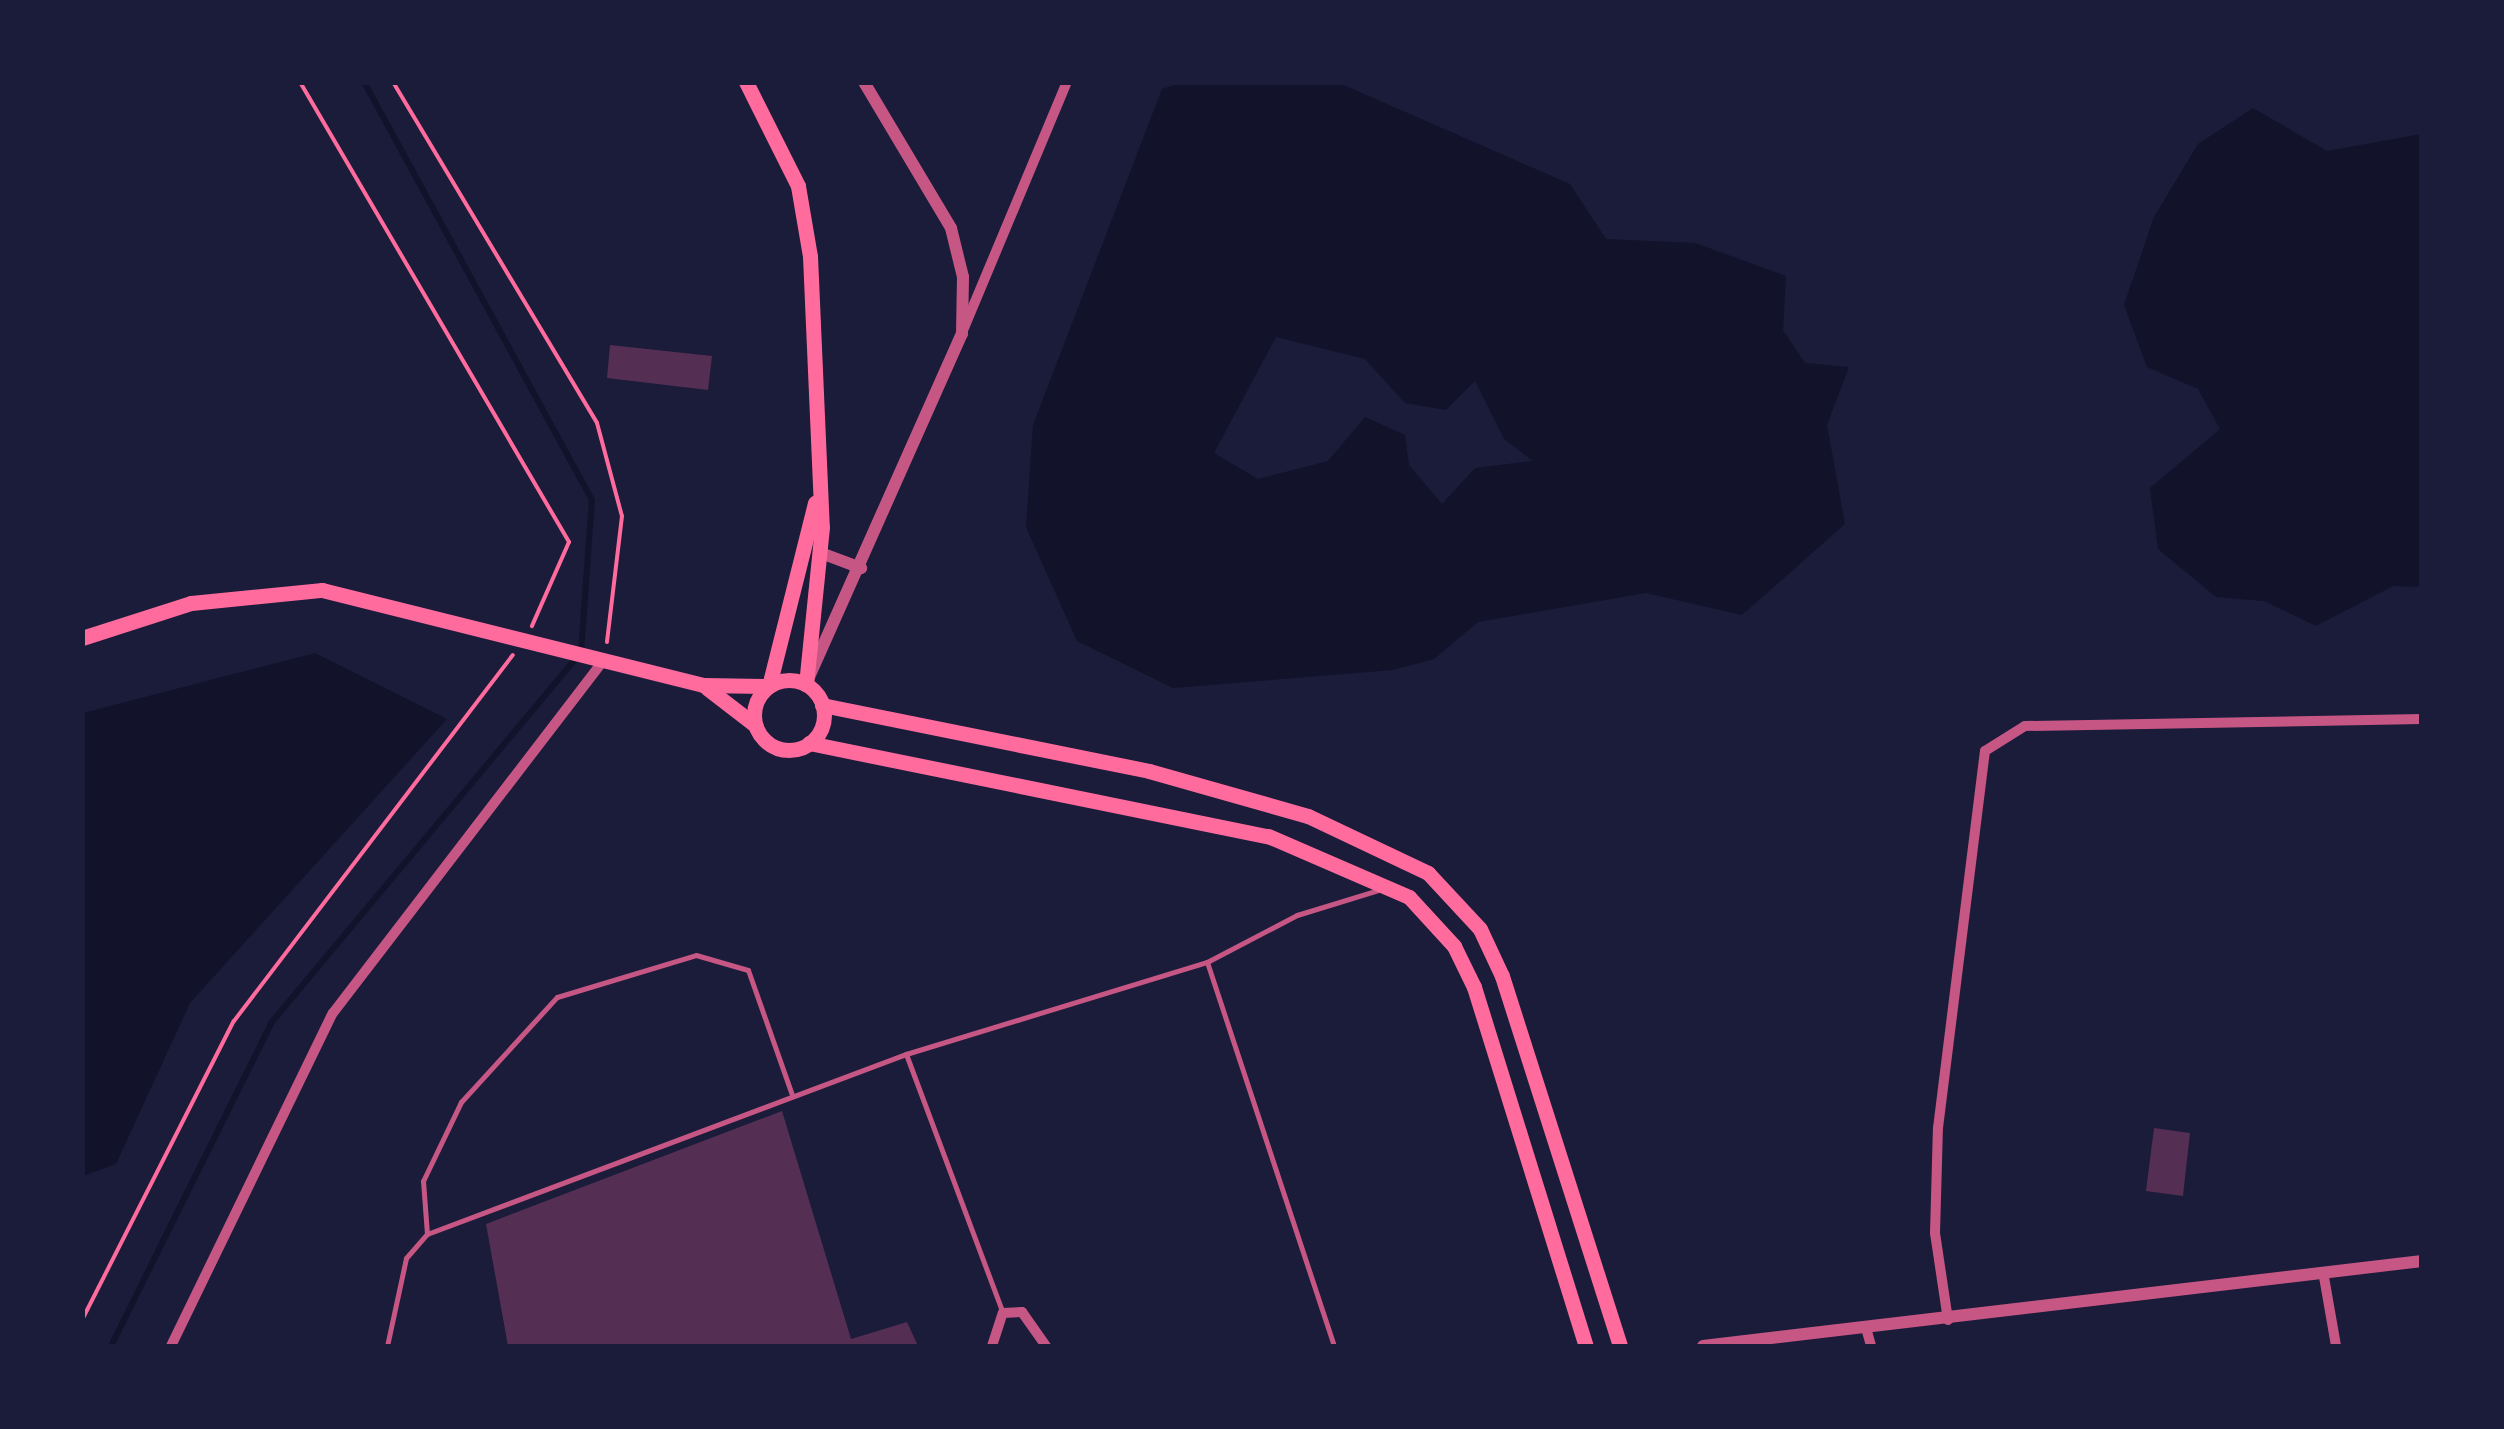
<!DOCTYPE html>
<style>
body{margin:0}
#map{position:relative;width:2504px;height:1429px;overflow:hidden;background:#1b1b3a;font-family:"Public Sans",sans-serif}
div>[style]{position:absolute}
.water>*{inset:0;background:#12122b}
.stream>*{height:6px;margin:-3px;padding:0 3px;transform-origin:3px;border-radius:3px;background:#12122b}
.building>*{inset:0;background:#542f53}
.path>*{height:4px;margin:-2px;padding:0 2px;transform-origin:2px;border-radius:2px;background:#ff6b9d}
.service>*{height:5px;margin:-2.5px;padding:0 2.5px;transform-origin:2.5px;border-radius:2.5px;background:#c65784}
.minor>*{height:10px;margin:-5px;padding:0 5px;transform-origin:5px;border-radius:5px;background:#c65784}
.tertiary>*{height:12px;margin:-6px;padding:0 6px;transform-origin:6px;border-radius:6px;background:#c65784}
.secondary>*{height:15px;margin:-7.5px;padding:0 7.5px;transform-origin:7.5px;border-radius:7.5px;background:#ff6b9d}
.secondary>.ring{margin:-7.5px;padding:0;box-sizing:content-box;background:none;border:15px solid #ff6b9d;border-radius:50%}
span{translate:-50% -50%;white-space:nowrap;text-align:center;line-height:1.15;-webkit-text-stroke:10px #1b1b3a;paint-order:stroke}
.frame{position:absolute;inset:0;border:85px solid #1b1b3a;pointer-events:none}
</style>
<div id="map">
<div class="water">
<i style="clip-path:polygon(evenodd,1180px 83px,1339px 83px,1570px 184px,1606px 239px,1695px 243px,1786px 276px,1783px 330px,1805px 363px,1849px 367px,1827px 425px,1845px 524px,1742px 615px,1646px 593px,1478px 622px,1434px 659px,1393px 670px,1173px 688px,1077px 641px,1026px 527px,1033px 425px,1162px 89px,1180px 83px,1276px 337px,1365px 359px,1405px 403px,1446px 410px,1475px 381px,1504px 439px,1533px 461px,1475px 468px,1442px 504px,1409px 465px,1405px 435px,1365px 417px,1328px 461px,1258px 479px,1214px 453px,1276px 337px)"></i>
<i style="clip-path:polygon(2253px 108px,2327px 151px,2421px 134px,2421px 587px,2393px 586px,2316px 626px,2264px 601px,2216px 597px,2158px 549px,2150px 488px,2220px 429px,2198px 389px,2147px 367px,2124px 305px,2154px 217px,2198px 144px)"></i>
<i style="clip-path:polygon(315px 653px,447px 719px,190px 1003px,116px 1164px,83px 1176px,83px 713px)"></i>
</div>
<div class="stream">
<i style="left:111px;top:1346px;width:360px;rotate:-63.6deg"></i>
<i style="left:271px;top:1023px;width:483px;rotate:-50.1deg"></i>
<i style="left:581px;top:652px;width:152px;rotate:-85.9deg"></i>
<i style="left:592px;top:500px;width:476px;rotate:-118.6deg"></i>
</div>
<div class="building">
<i style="clip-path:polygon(610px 345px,712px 356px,708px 390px,607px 378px)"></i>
<i style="clip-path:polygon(782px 1111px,851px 1339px,907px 1322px,918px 1346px,508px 1346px,486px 1224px)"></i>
<i style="clip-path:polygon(2154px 1128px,2190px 1133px,2183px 1196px,2146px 1191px)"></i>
</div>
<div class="path">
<i style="left:300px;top:82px;width:533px;rotate:59.68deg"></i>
<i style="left:569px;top:542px;width:92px;rotate:113.8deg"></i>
<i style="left:393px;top:82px;width:397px;rotate:59.1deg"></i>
<i style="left:597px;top:423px;width:96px;rotate:75deg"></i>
<i style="left:622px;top:516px;width:127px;rotate:96.8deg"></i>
<i style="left:82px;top:1320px;width:335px;rotate:-63.1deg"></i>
<i style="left:234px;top:1021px;width:460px;rotate:-52.7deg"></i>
</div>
<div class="service">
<i style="left:1207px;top:962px;width:404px;rotate:71.7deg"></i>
<i style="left:906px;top:1054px;width:277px;rotate:69.5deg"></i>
<i style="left:427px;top:1234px;width:53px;rotate:-94.3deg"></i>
<i style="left:423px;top:1181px;width:88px;rotate:-64.3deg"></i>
<i style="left:461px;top:1102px;width:142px;rotate:-47.6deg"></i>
<i style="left:557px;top:997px;width:145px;rotate:-16.8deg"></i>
<i style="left:696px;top:955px;width:54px;rotate:16.1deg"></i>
<i style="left:748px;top:970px;width:133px;rotate:70.6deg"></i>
<i style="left:387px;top:1346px;width:90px;rotate:-77.8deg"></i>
<i style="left:406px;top:1258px;width:32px;rotate:-49deg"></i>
<i style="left:427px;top:1234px;width:512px;rotate:-20.6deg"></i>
<i style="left:906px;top:1054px;width:315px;rotate:-17deg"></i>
<i style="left:1207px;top:962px;width:102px;rotate:-27.6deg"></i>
<i style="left:1297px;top:915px;width:89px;rotate:-17deg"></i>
</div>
<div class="minor">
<i style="left:964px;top:328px;width:267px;rotate:-67.3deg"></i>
<i style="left:2324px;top:1277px;width:70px;rotate:80.1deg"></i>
<i style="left:1948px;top:1320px;width:88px;rotate:-98.5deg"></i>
<i style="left:1935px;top:1233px;width:105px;rotate:-88.4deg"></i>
<i style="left:1938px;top:1128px;width:380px;rotate:-82.9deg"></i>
<i style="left:1985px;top:751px;width:47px;rotate:-32deg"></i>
<i style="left:2025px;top:726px;width:397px;rotate:-1deg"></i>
<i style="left:1866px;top:1328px;width:19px;rotate:74deg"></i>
<i style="left:171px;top:1346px;width:370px;rotate:-64.1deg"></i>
<i style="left:333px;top:1013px;width:446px;rotate:-52.5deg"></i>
<i style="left:992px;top:1346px;width:35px;rotate:-72deg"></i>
<i style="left:1003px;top:1313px;width:19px;rotate:-3deg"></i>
<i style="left:1022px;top:1312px;width:42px;rotate:54.8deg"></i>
</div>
<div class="tertiary">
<i style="left:821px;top:553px;width:43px;rotate:20.6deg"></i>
<i style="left:809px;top:677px;width:376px;rotate:-66deg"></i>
<i style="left:962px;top:334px;width:57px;rotate:-89deg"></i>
<i style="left:963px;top:277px;width:50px;rotate:-103.8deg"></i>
<i style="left:951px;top:228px;width:170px;rotate:-120.8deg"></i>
<i style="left:1703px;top:1346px;width:724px;rotate:-6.74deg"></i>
</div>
<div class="secondary">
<i style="left:746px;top:82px;width:116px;rotate:63.4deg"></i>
<i style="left:798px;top:186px;width:71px;rotate:80.3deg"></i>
<i style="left:810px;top:256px;width:271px;rotate:87.5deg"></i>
<i style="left:822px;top:527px;width:158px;rotate:95.8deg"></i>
<i style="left:82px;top:638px;width:114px;rotate:-17.8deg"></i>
<i style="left:191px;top:603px;width:132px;rotate:-5.7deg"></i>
<i style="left:322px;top:590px;width:393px;rotate:14deg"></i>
<i style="left:703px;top:685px;width:66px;rotate:0.9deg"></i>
<i class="ring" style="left:754px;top:680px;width:55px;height:55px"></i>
<i style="left:769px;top:686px;width:189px;rotate:-75.9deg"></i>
<i style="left:707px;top:688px;width:61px;rotate:37.6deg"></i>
<i style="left:822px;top:705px;width:334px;rotate:11.4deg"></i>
<i style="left:1149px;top:771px;width:165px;rotate:15.8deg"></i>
<i style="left:1308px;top:816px;width:133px;rotate:25.4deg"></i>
<i style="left:1428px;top:873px;width:76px;rotate:47.1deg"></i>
<i style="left:1480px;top:929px;width:52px;rotate:64.9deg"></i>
<i style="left:1502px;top:976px;width:388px;rotate:72.3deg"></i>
<i style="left:809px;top:743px;width:468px;rotate:11.5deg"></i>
<i style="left:1268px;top:836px;width:154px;rotate:23.4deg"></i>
<i style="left:1409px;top:897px;width:67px;rotate:47.4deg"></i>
<i style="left:1454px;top:946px;width:46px;rotate:64deg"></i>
<i style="left:1474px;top:987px;width:376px;rotate:72.7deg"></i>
</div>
<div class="frame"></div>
</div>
